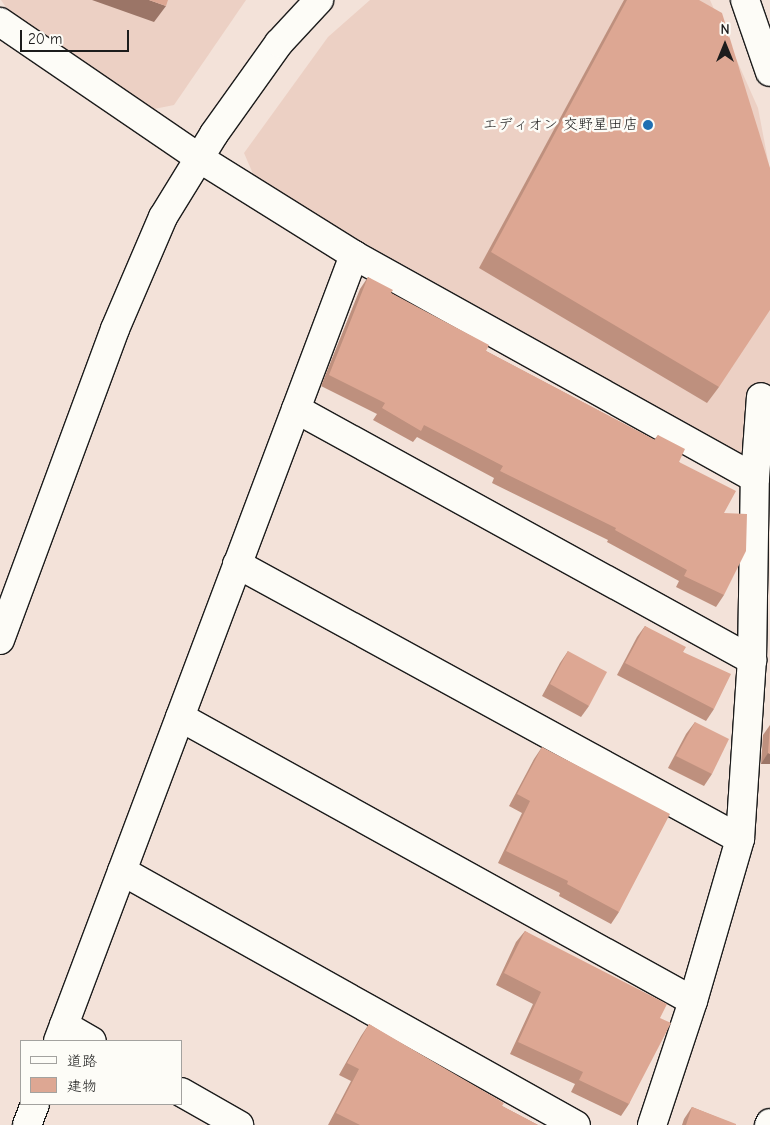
<!DOCTYPE html>
<meta charset="utf-8">
<style>
body{margin:0}
#map{position:relative;width:770px;height:1125px;overflow:hidden;background:#f3e2d9;font-family:"Comic Neue","Klee One",sans-serif}
div>[style]{position:absolute}
.built>*{inset:0;background:#ecd0c4}
.roads{filter:drop-shadow(1px 0 #1c1c1c) drop-shadow(-1px 0 #1c1c1c) drop-shadow(0 1px #1c1c1c) drop-shadow(0 -1px #1c1c1c)}
.minor>*{height:28px;margin:-14px;padding:0 14px;transform-origin:14px;border-radius:14px;background:#fdfcf7}
.tertiary>*{height:28px;margin:-14px;padding:0 14px;transform-origin:14px;border-radius:14px;background:#fdfcf7}
.wall>*{inset:0;background:#be907e}
.shaded-wall>*{inset:0;background:#9b7567}
.building>*{inset:0;background:#dda793}
.dots>*{width:14px;height:14px;translate:-50% -50%;box-sizing:border-box;border:2px solid #fdfcf7;border-radius:50%}
span{translate:-50% -50%;white-space:nowrap;text-align:center;line-height:1.15;-webkit-text-stroke:5px #fdfcf7;paint-order:stroke}
.poi-label{font-size:15px;color:#1c1c1c}
.right{translate:-100% -50%;text-align:right}
.legend{position:absolute;left:20px;top:1040px;width:162px;height:65px;box-sizing:border-box;background:#fdfcf7;border:1px solid #a3a29f;margin:0;padding:6px 9px;list-style:none;font-size:15px;color:#1c1c1c}
.legend li{display:flex;align-items:center;gap:10px;height:25px}
.legend b{width:25px;border:1px solid #a3a29f}
.north{position:absolute;left:700px;top:20px;width:50px;height:50px;-webkit-text-stroke:4px #fdfcf7;paint-order:stroke;rotate:0deg;font-size:14px;font-weight:700;line-height:20px;text-align:center;color:#1c1c1c}
.north::after{content:'';display:block;margin:auto;width:18px;height:22px;background:#1c1c1c;clip-path:polygon(50% 0,100% 100%,50% 72%,0 100%)}
.scale{position:absolute;left:20px;top:30px;width:109px;height:22px;box-sizing:border-box;border:2px solid #1c1c1c;border-top:0;padding-left:6px;font-size:15px;line-height:18px;white-space:nowrap;color:#1c1c1c;-webkit-text-stroke:4px #fdfcf7;paint-order:stroke}
</style>
<div id="map">
<div class="built">
<i style="clip-path:polygon(1px 0,246px 0,174px 105px,149px 110px,10px 13px)"></i>
<i style="clip-path:polygon(370px 0,710px 0,758px 108px,770px 171px,770px 470px,257px 183px,244px 153px,328px 37px)"></i>
</div>
<div class="roads">
<div class="minor">
<i style="left:745px;top:0;width:76px;rotate:70.9deg"></i>
<i style="left:0;top:22px;width:241px;rotate:34.3deg"></i>
<i style="left:199px;top:158px;width:183px;rotate:32deg"></i>
<i style="left:354px;top:255px;width:459px;rotate:29.1deg"></i>
<i style="left:296px;top:409px;width:521px;rotate:28.83deg"></i>
<i style="left:237px;top:564px;width:573px;rotate:28.67deg"></i>
<i style="left:180px;top:717px;width:586px;rotate:28.97deg"></i>
<i style="left:122px;top:871px;width:520px;rotate:29.23deg"></i>
<i style="left:64px;top:1025px;width:32px;rotate:30deg"></i>
<i style="left:58px;top:1041px;width:840px;rotate:-69.36deg"></i>
<i style="left:181px;top:1092px;width:67px;rotate:29.6deg"></i>
<i style="left:27px;top:1125px;width:22px;rotate:-69deg"></i>
<i style="left:652px;top:1125px;width:131px;rotate:-71.7deg"></i>
<i style="left:693px;top:1001px;width:169px;rotate:-73.8deg"></i>
<i style="left:740px;top:839px;width:179px;rotate:-86.2deg"></i>
<i style="left:752px;top:660px;width:182px;rotate:-89.1deg"></i>
<i style="left:755px;top:478px;width:81px;rotate:-85.8deg"></i>
<i style="left:769px;top:1125px;width:2px;rotate:-63deg"></i>
</div>
<div class="tertiary">
<i style="left:0;top:640px;width:332px;rotate:-69.7deg"></i>
<i style="left:115px;top:329px;width:122px;rotate:-66.8deg"></i>
<i style="left:163px;top:217px;width:97px;rotate:-58.4deg"></i>
<i style="left:214px;top:134px;width:112px;rotate:-54.5deg"></i>
<i style="left:279px;top:43px;width:59px;rotate:-47.1deg"></i>
</div>
</div>
<div class="wall">
<i style="clip-path:polygon(624px 0,699px 0,719px 387px,707px 403px,479px 268px)"></i>
<i style="clip-path:polygon(368px 277px,391px 293px,486px 351px,654px 440px,658px 435px,679px 462px,724px 513px,724px 595px,716px 607px,676px 587px,679px 581px,607px 542px,608px 540px,492px 483px,494px 478px,417px 437px,413px 442px,373px 420px,377px 414px,321px 386px,360px 289px)"></i>
<i style="clip-path:polygon(645px 626px,683px 652px,714px 709px,706px 721px,617px 675px,637px 637px)"></i>
<i style="clip-path:polygon(568px 651px,589px 706px,581px 717px,542px 696px,560px 663px)"></i>
<i style="clip-path:polygon(695px 722px,712px 774px,704px 786px,668px 768px,686px 734px)"></i>
<i style="clip-path:polygon(770px 725px,770px 764px,761px 764px,763px 735px)"></i>
<i style="clip-path:polygon(542px 747px,619px 912px,611px 924px,559px 896px,560px 893px,498px 863px,522px 813px,509px 806px,534px 759px)"></i>
<i style="clip-path:polygon(525px 931px,660px 1018px,629px 1104px,621px 1116px,571px 1092px,575px 1084px,510px 1054px,533px 1004px,496px 985px,516px 942px)"></i>
<i style="clip-path:polygon(369px 1024px,502px 1106px,538px 1125px,328px 1125px,351px 1081px,339px 1075px,361px 1036px)"></i>
<i style="clip-path:polygon(692px 1107px,736px 1125px,682px 1125px,684px 1119px)"></i>
</div>
<div class="shaded-wall">
<i style="clip-path:polygon(92px 0,149px 0,166px 6px,154px 22px)"></i>
<i style="clip-path:polygon(768px 753px,770px 754px,770px 764px,761px 764px)"></i>
</div>
<div class="building">
<i style="clip-path:polygon(149px 0,168px 0,166px 6px)"></i>
<i style="clip-path:polygon(627px 0,699px 0,722px 13px,770px 168px,770px 310px,719px 387px,491px 252px)"></i>
<i style="clip-path:polygon(368px 277px,393px 290px,391px 293px,489px 345px,486px 351px,655px 440px,658px 435px,685px 449px,679px 462px,736px 491px,724px 513px,747px 514px,746px 551px,724px 595px,684px 576px,687px 570px,615px 530px,616px 528px,500px 471px,503px 466px,424px 425px,421px 431px,382px 408px,385px 403px,329px 375px)"></i>
<i style="clip-path:polygon(645px 626px,686px 647px,683px 652px,731px 674px,714px 709px,625px 663px)"></i>
<i style="clip-path:polygon(568px 651px,607px 672px,589px 706px,550px 684px)"></i>
<i style="clip-path:polygon(695px 722px,729px 739px,712px 774px,676px 756px)"></i>
<i style="clip-path:polygon(770px 726px,770px 754px,768px 753px)"></i>
<i style="clip-path:polygon(542px 747px,670px 814px,619px 912px,567px 884px,568px 881px,506px 851px,530px 801px,517px 794px)"></i>
<i style="clip-path:polygon(525px 931px,667px 1004px,660px 1018px,671px 1023px,629px 1104px,579px 1080px,583px 1072px,518px 1042px,541px 992px,504px 973px)"></i>
<i style="clip-path:polygon(369px 1024px,504px 1103px,502px 1106px,538px 1125px,360px 1125px,336px 1113px,359px 1069px,347px 1063px)"></i>
<i style="clip-path:polygon(692px 1107px,736px 1124px,736px 1125px,686px 1125px)"></i>
</div>
<div class="dots">
<i style="left:648px;top:125px;background:#1f6fb2"></i>
</div>
<div class="poi-label">
<span class="right" style="left:638px;top:125px">エディオン 交野星田店</span>
</div>
<ul class="legend">
<li><b style="height:6px;background:#fdfcf7"></b>道路</li>
<li><b style="height:14px;background:#dda793"></b>建物</li>
</ul>
<div class="north">N</div>
<div class="scale">20 m</div>
</div>
